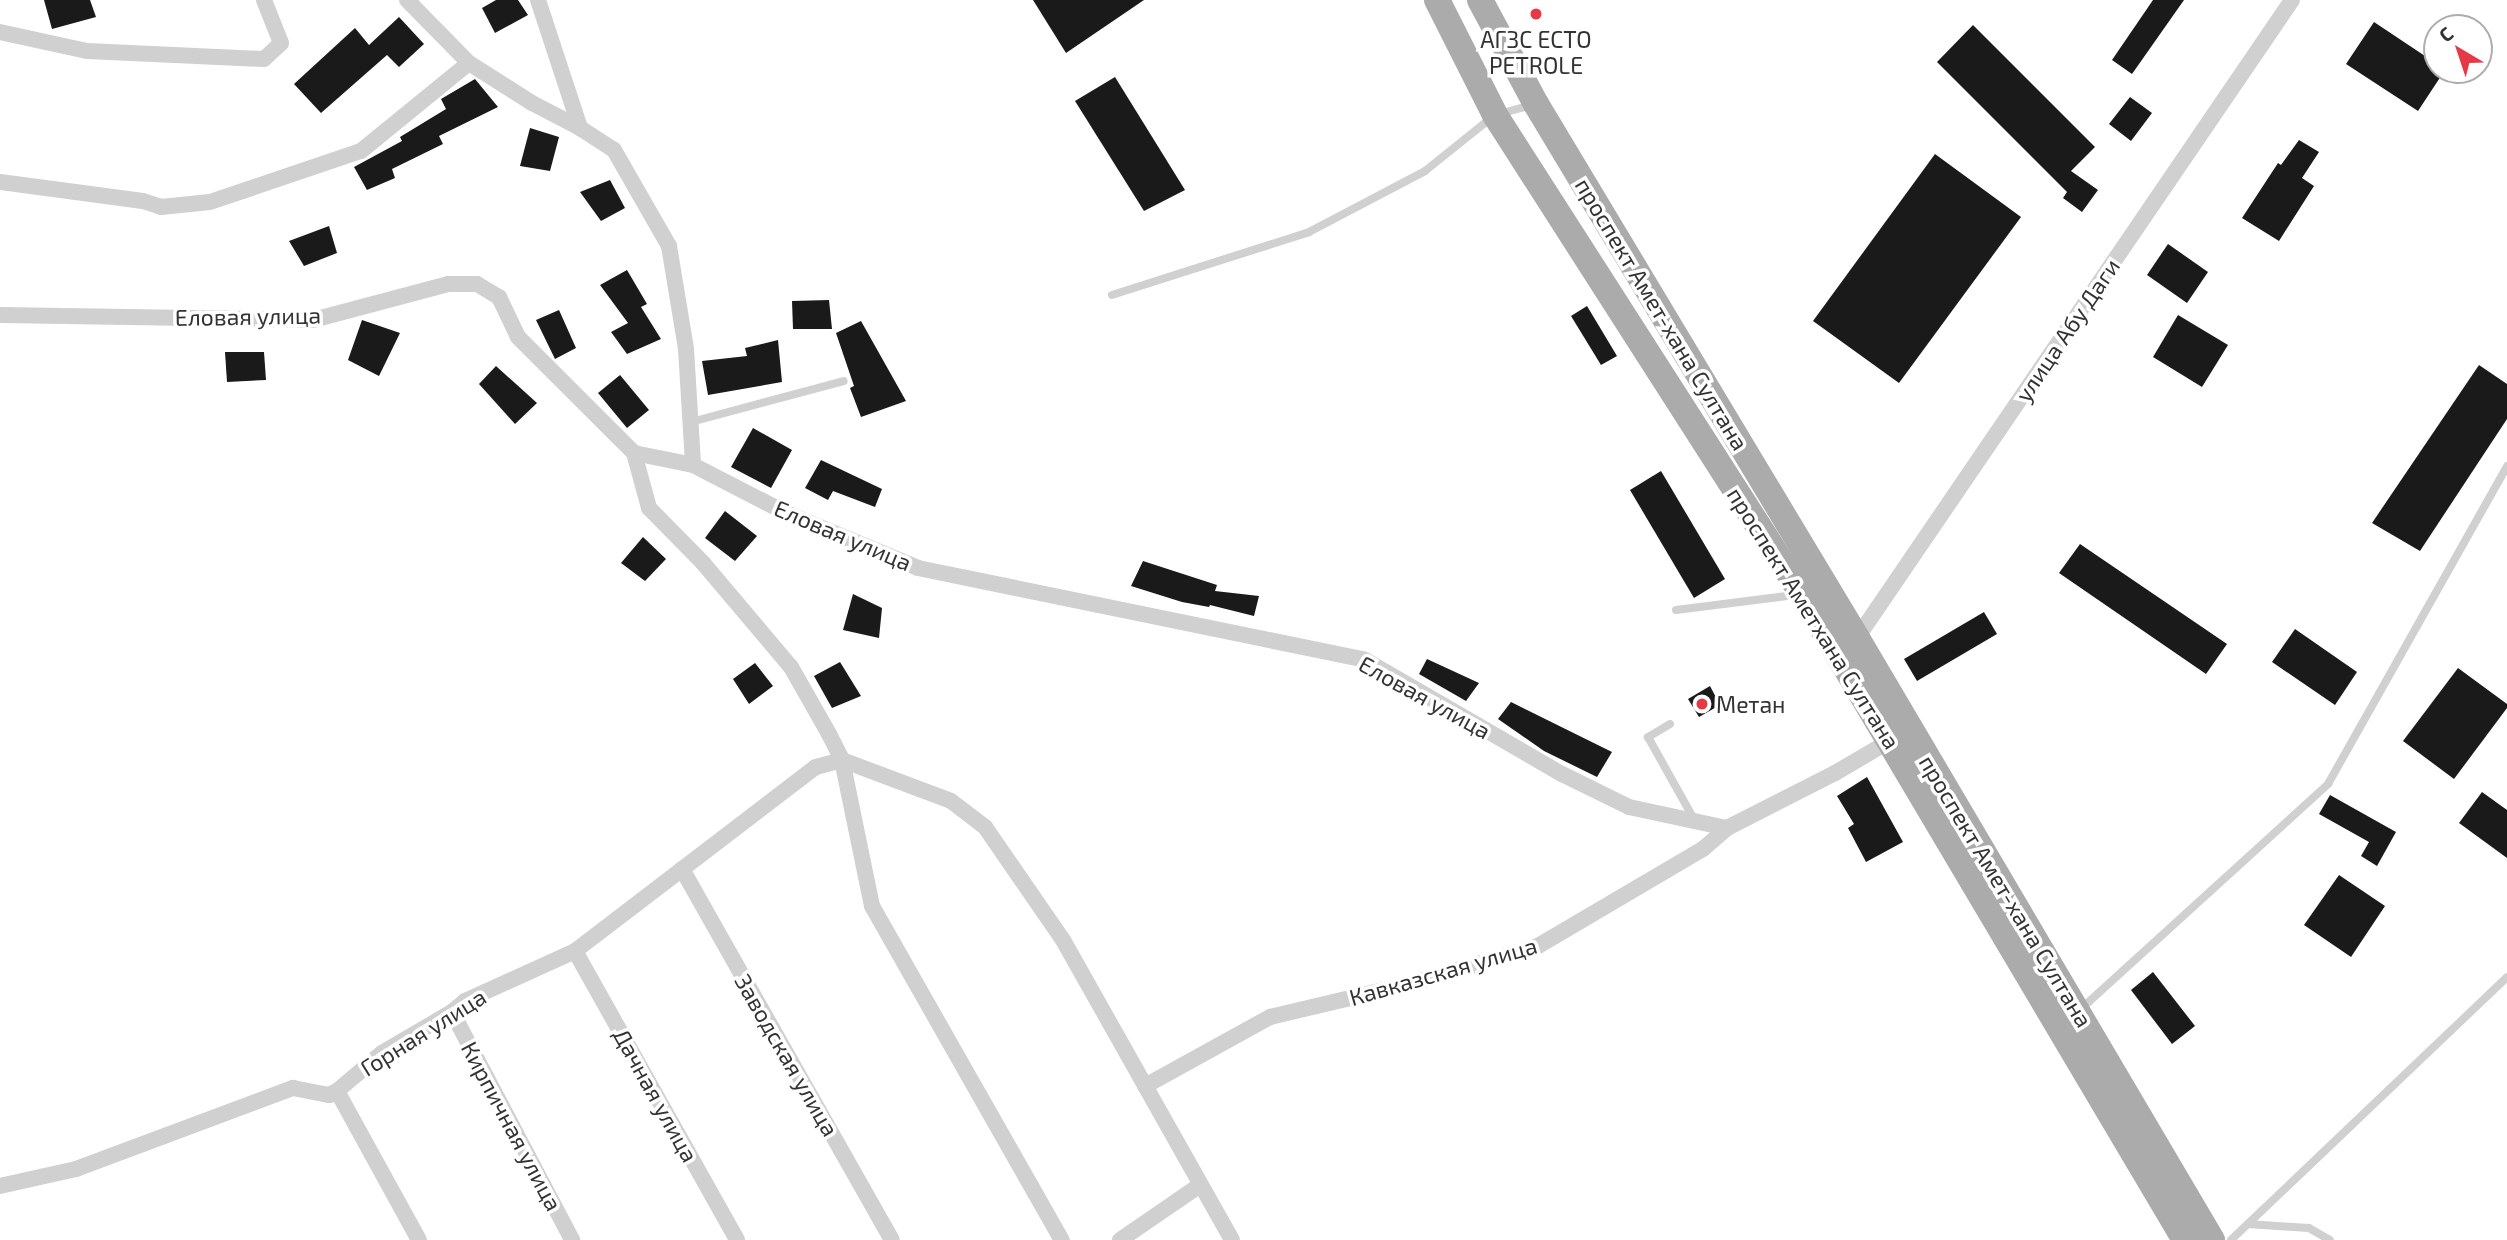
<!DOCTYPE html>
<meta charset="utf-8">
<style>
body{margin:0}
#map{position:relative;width:2507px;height:1240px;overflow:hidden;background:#fff;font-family:"Exo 2",sans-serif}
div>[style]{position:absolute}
.building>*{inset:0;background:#1a1a1a}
.lane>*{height:8px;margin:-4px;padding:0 4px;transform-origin:4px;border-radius:4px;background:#d0d0d0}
.street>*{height:16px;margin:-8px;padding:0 8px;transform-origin:8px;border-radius:8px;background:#d0d0d0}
.primary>*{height:26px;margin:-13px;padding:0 13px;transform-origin:13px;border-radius:13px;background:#ababab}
.dots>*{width:19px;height:19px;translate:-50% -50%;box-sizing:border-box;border:4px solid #fff;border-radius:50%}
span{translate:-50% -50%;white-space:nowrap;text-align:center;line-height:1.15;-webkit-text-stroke:7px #fff;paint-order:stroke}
.poi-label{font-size:23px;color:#333}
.left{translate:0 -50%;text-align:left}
.street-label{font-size:23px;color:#333}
.north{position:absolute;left:2423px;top:14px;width:70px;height:70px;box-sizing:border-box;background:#fff;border:2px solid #adadad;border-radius:50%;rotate:321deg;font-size:19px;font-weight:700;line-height:28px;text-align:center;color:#333}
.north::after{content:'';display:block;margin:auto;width:24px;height:32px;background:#e63946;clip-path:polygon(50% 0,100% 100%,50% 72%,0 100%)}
</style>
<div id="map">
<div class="building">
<i style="clip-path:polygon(44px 0,90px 0,96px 17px,52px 29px)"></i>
<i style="clip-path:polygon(496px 0,518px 0,528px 15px,495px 33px,482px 8px)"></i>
<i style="clip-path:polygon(1033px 0,1144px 0,1066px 53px)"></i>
<i style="clip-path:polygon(2153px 0,2184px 0,2132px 74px,2112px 60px)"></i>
<i style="clip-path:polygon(399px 17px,424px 44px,399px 67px,387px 55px,321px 113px,294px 84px,355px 28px,369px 45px)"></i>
<i style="clip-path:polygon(2374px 22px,2437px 64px,2437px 70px,2445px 70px,2418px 111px,2346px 64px)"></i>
<i style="clip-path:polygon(1973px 25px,2095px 147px,2071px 171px,2098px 190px,2082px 212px,2063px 198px,2067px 192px,1937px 62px)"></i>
<i style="clip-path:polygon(1115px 77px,1185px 190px,1144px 211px,1075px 101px)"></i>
<i style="clip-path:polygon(475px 79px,498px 107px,439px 136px,443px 144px,392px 169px,395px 178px,367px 190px,354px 167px,402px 141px,400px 137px,446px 109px,441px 99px)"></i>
<i style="clip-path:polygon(2130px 97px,2152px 113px,2131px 141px,2109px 124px)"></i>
<i style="clip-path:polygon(530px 128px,559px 137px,550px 171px,520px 166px)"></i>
<i style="clip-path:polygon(2299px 140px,2319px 152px,2302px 178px,2314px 186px,2279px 241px,2242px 218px,2278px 163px,2281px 165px)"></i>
<i style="clip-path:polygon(1935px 154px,2021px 217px,1899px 383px,1813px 321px)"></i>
<i style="clip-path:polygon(610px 180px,625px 208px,601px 221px,580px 192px)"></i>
<i style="clip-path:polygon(329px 226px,337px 253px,304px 266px,289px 241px)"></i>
<i style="clip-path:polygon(2168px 244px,2208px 272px,2187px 303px,2147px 275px)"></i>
<i style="clip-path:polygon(627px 270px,647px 304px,641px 307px,661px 339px,627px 354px,611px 332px,628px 323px,600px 285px)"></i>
<i style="clip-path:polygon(829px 300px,832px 329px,793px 329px,792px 301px)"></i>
<i style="clip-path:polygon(1587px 306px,1617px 356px,1601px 365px,1571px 316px)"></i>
<i style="clip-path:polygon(559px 310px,576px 348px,555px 359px,536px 320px)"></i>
<i style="clip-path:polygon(2178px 315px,2228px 345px,2202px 387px,2153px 357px)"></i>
<i style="clip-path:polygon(362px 320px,400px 333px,379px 376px,348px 360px)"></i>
<i style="clip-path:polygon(861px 321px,906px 401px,861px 417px,850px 388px,854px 386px,836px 333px)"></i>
<i style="clip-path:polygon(778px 340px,782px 382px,708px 395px,702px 361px,747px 356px,745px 348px)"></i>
<i style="clip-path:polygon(225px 352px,264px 352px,266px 380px,227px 382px)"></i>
<i style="clip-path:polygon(2479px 365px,2507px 384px,2507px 419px,2420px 551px,2372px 523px)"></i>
<i style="clip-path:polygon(496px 366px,537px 403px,515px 424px,479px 384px)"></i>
<i style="clip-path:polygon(620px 375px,649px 410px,627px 428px,598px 393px)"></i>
<i style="clip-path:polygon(753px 428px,792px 450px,771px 488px,731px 467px)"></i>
<i style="clip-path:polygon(821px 460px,882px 489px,875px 507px,833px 491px,828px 500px,805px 488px)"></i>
<i style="clip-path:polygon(1661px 471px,1725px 579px,1694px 598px,1630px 490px)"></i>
<i style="clip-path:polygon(725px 511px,757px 536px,735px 561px,705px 538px)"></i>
<i style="clip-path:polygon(643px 537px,666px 559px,645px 581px,621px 563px)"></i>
<i style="clip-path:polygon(2080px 544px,2227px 644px,2206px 674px,2059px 573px)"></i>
<i style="clip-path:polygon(1143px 561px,1217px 585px,1215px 591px,1259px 596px,1254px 616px,1210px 605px,1209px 607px,1182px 602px,1131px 586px)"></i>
<i style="clip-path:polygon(853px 594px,882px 608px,879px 638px,843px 630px)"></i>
<i style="clip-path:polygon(1984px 612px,1997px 634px,1917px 681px,1904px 659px)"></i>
<i style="clip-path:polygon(2295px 629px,2357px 672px,2335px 705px,2272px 662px)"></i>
<i style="clip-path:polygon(1427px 659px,1479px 683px,1466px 701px,1419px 674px)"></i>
<i style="clip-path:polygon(840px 662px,861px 696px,832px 708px,814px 676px)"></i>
<i style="clip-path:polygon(755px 663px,773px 686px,749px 704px,733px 679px)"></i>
<i style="clip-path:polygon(2458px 668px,2507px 704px,2507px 708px,2454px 779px,2403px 741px)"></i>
<i style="clip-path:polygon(1710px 686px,1720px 705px,1699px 717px,1688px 699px)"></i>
<i style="clip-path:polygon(1511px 702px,1612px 752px,1597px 777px,1544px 751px,1498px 719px)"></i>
<i style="clip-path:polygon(1867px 777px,1903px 842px,1866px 862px,1848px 828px,1854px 824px,1837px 796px)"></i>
<i style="clip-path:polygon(2482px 792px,2507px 810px,2507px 858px,2459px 823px)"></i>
<i style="clip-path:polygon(2330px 795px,2396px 832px,2377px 866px,2361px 856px,2369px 842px,2319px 814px)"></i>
<i style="clip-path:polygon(2339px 875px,2385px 906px,2351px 957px,2304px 925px)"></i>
<i style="clip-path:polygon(2153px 972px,2195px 1026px,2172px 1044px,2131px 990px)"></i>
</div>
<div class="lane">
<i style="left:1112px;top:295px;width:207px;rotate:-17.7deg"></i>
<i style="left:1309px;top:232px;width:131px;rotate:-27.7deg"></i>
<i style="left:1425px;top:171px;width:90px;rotate:-38.7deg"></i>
<i style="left:1495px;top:115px;width:39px;rotate:-15deg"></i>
<i style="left:691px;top:422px;width:158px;rotate:-15deg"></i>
<i style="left:1676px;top:610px;width:120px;rotate:-7.2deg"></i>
<i style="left:1670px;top:724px;width:26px;rotate:149deg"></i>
<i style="left:1648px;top:737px;width:96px;rotate:60.8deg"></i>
<i style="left:2082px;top:1008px;width:333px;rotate:-42.3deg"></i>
<i style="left:2328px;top:784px;width:365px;rotate:-60.6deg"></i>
<i style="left:2248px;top:1224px;width:61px;rotate:3.8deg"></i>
<i style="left:2309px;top:1228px;width:24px;rotate:30deg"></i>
<i style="left:2231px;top:1240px;width:381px;rotate:-43.6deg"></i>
</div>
<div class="street">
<i style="left:407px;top:0;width:88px;rotate:45.5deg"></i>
<i style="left:469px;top:63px;width:75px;rotate:32.4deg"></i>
<i style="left:532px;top:103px;width:54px;rotate:27.5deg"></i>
<i style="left:538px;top:0;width:135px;rotate:71.8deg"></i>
<i style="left:580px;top:128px;width:40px;rotate:32.9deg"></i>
<i style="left:614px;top:150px;width:111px;rotate:60.2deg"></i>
<i style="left:669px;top:246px;width:104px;rotate:80.6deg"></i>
<i style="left:686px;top:349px;width:116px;rotate:86.5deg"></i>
<i style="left:0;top:32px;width:89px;rotate:12.3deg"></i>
<i style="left:87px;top:51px;width:177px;rotate:2.6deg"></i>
<i style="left:264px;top:59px;width:23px;rotate:-43deg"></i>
<i style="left:281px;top:43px;width:46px;rotate:-111.6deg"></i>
<i style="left:0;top:182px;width:144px;rotate:7.6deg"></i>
<i style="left:143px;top:201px;width:19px;rotate:18deg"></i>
<i style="left:161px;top:207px;width:49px;rotate:-5.8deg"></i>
<i style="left:210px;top:202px;width:159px;rotate:-18.7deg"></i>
<i style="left:361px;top:151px;width:139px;rotate:-39.2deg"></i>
<i style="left:0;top:315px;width:313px;rotate:0.9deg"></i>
<i style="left:313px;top:320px;width:140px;rotate:-14.9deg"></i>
<i style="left:448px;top:284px;width:29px"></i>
<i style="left:477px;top:284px;width:26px;rotate:31deg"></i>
<i style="left:499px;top:297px;width:44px;rotate:64.6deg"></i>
<i style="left:518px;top:337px;width:164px;rotate:45deg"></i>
<i style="left:634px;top:453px;width:60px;rotate:11.5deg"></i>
<i style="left:693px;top:465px;width:105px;rotate:27.3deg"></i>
<i style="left:786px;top:513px;width:143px;rotate:22.6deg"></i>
<i style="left:918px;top:568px;width:456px;rotate:11.6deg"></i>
<i style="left:1365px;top:660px;width:228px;rotate:30.1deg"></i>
<i style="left:1562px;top:774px;width:75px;rotate:26.2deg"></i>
<i style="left:1629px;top:807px;width:100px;rotate:12.1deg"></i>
<i style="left:634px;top:453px;width:57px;rotate:74.7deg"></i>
<i style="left:649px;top:508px;width:77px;rotate:45.5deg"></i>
<i style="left:703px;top:563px;width:136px;rotate:49.8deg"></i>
<i style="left:791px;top:667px;width:77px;rotate:60.4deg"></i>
<i style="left:829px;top:734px;width:29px;rotate:63deg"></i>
<i style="left:842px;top:760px;width:149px;rotate:78.4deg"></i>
<i style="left:872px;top:906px;width:384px;rotate:60.4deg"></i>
<i style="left:1852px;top:640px;width:5px;rotate:-22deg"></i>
<i style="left:1857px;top:638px;width:772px;rotate:-55.71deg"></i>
<i style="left:842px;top:760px;width:116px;rotate:20.6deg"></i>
<i style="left:951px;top:801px;width:43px;rotate:37.4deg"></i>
<i style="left:985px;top:827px;width:137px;rotate:55.4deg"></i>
<i style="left:1063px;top:940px;width:344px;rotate:60.6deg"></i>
<i style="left:682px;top:869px;width:426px;rotate:60.5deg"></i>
<i style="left:575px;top:951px;width:331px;rotate:60.7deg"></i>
<i style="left:452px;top:1012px;width:258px;rotate:62.2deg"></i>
<i style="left:1145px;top:1086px;width:143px;rotate:-28.9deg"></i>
<i style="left:1270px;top:1017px;width:144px;rotate:-13.3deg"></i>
<i style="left:1410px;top:984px;width:134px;rotate:-16.5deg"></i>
<i style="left:1538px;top:946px;width:191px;rotate:-30.5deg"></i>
<i style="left:1703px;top:849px;width:32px;rotate:-41deg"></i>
<i style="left:1727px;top:828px;width:121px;rotate:-27deg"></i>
<i style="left:1835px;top:773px;width:69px;rotate:-30.3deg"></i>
<i style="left:337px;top:1091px;width:170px;rotate:61.2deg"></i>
<i style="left:0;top:1186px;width:78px;rotate:-12.6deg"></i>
<i style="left:76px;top:1169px;width:232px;rotate:-20.5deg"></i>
<i style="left:293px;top:1088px;width:37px;rotate:11deg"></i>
<i style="left:329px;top:1095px;width:9px;rotate:-27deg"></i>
<i style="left:337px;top:1091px;width:59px;rotate:-40.2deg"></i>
<i style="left:382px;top:1053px;width:81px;rotate:-30.4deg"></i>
<i style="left:452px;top:1012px;width:17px;rotate:-40deg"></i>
<i style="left:465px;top:1001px;width:121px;rotate:-24.4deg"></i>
<i style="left:575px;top:951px;width:303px;rotate:-37.4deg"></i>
<i style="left:816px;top:767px;width:27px;rotate:-15deg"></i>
<i style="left:1120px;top:1240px;width:97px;rotate:-34.5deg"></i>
</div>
<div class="primary">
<i style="left:1437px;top:0;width:129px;rotate:63.2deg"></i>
<i style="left:1495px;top:115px;width:569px;rotate:57.34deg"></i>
<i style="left:1802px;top:594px;width:751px;rotate:59.34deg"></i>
<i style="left:1480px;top:0;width:118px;rotate:61.7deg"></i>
<i style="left:1536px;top:104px;width:623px;rotate:58.99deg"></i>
<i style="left:1857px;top:638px;width:699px;rotate:59.47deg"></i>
</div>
<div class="dots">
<i style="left:1536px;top:14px;background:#e63946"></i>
<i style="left:1702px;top:704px;background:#e63946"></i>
</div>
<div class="poi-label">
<span style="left:1536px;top:52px">АГЗС ECTO<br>PETROLE</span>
<span class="left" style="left:1716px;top:704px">Метан</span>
</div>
<div class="street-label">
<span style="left:1662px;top:314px;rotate:59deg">проспект Амет-хана Султана</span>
<span style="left:248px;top:316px;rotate:-1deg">Еловая улица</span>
<span style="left:2067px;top:330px;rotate:-56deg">улица Абу Даги</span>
<span style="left:843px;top:535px;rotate:23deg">Еловая улица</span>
<span style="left:1814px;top:618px;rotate:58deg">проспект Аметхана Султана</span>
<span style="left:1425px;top:697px;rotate:29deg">Еловая улица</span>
<span style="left:2006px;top:891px;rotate:59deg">проспект Амет-хана Султана</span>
<span style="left:1443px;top:971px;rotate:-16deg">Кавказская улица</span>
<span style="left:423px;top:1032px;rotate:-32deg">Горная улица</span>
<span style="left:787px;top:1055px;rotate:60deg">Заводская улица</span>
<span style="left:656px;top:1095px;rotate:61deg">Дачная улица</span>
<span style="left:512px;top:1126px;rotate:62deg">Кирпичная улица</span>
</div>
<div class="north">С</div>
</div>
